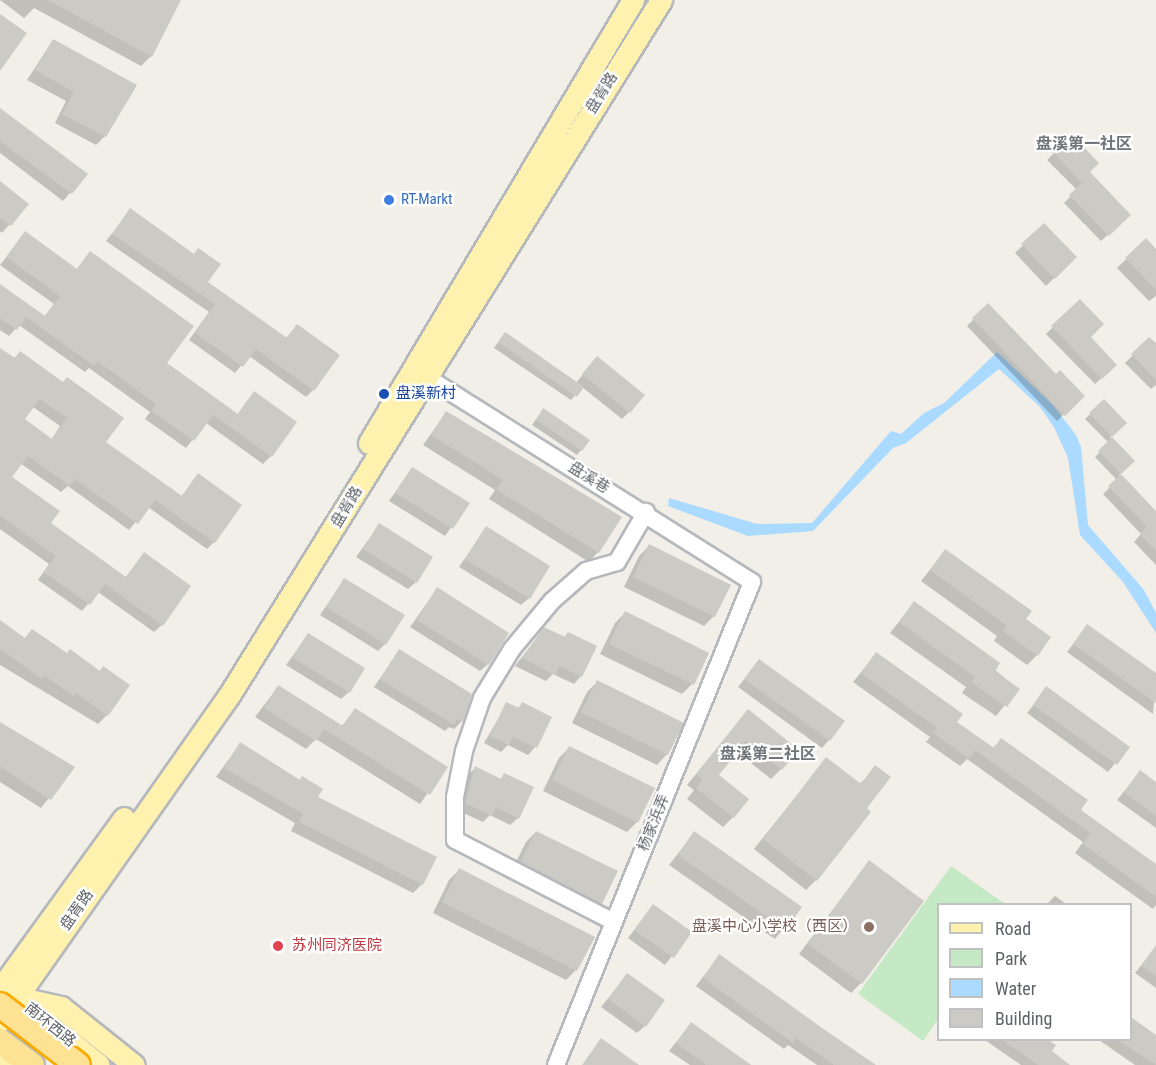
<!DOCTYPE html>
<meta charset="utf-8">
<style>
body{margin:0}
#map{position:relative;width:1156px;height:1065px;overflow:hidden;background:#f1efe8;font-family:"Roboto Condensed","Noto Sans SC",sans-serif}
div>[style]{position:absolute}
.green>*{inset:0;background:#c5e8c5}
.water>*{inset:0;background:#aadaff}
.shadow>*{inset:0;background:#0003}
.building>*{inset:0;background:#cccac5}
.roads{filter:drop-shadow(2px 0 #b5b8bc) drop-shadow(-2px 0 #b5b8bc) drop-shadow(0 2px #b5b8bc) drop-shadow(0 -2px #b5b8bc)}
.minor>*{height:16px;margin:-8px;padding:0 8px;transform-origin:8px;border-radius:8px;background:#fff}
.major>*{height:21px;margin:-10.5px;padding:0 10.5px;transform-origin:10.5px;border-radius:10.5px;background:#fff2af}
.highway>*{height:24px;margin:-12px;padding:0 12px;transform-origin:12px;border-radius:12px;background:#fde293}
.bridges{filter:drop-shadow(2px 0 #f9ab00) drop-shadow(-2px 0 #f9ab00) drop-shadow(0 2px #f9ab00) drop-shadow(0 -2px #f9ab00)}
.highway-bridge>*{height:24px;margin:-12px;padding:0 12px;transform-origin:12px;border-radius:12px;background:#fde293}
.dots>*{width:16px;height:16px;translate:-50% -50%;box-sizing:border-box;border:3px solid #fff;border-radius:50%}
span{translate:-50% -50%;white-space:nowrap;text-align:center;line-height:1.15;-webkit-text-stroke:4.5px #fff;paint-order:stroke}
.street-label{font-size:15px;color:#5f6368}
.shop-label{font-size:15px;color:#366cbe}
.left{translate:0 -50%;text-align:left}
.transit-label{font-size:15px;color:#164399}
.education-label{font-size:15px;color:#785e54}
.right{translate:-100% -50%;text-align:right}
.health-label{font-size:15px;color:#be3a42}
.neighbourhood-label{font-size:16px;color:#70757a;font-weight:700}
.legend{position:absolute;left:937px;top:903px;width:195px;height:138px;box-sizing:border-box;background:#fff;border:2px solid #bfc1c3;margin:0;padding:8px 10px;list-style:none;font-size:18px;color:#5f6368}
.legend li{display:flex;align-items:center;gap:12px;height:30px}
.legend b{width:30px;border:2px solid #bfc1c3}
</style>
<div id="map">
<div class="green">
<i style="clip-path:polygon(951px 866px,1005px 904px,938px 904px,938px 1019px,923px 1041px,858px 994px)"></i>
</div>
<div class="water">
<i style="clip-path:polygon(997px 352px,1052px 404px,1076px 435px,1081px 447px,1088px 525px,1144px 590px,1156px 613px,1156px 633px,1123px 582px,1080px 535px,1068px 458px,1054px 427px,1040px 407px,999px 369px,906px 443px,893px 448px,813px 531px,748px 536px,668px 506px,669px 498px,757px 524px,812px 523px,891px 431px,901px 434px,924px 413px,944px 403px)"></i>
</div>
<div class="shadow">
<i style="clip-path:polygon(0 0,180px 0,151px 56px,141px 66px,34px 8px,24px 18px)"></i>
<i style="clip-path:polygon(53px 40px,105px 136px,96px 145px,55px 123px,66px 101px,27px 80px)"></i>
<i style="clip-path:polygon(0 117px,86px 174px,63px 201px,0 153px)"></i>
<i style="clip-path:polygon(1071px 136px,1088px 172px,1129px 215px,1101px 241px,1064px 203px,1077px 190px,1047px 160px)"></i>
<i style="clip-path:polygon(0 186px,27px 204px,2px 233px,0 231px)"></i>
<i style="clip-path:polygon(131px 210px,206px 283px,285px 339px,297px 326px,313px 390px,306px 397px,249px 356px,235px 373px,189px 340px,209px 312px,106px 241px)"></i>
<i style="clip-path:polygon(1044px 225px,1075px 257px,1046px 286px,1015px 253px)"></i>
<i style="clip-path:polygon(25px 233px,76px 270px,90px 253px,165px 364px,237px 415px,247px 401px,295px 422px,271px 456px,263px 464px,206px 423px,186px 448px,145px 419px,150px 412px,89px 368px,85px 372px,19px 325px,9px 336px,0 330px,0 286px,44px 317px,54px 304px,0 265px)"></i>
<i style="clip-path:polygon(1146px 240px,1156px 251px,1156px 296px,1149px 301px,1117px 268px)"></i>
<i style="clip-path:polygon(1080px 301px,1089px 338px,1115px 365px,1095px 384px,1046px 334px)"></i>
<i style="clip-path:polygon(988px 305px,1056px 376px,1083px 396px,1057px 421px,967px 326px)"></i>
<i style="clip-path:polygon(501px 338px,576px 383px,590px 366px,629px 412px,622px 419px,582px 387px,571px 400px,494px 348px)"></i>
<i style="clip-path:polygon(1149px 339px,1156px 346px,1156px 385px,1151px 389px,1125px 363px)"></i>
<i style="clip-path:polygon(evenodd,0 350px,13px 359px,20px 353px,104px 442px,181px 497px,199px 475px,214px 542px,207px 549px,148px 507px,129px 530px,68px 486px,61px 492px,20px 463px,10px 478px,49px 523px,125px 578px,144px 554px,162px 625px,154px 632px,98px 592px,82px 611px,38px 580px,49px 564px,0 529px,0 350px,33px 407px,60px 426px,51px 440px,23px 420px,33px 407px)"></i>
<i style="clip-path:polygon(1104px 401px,1125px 423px,1110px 437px,1133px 461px,1119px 475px,1156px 518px,1156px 565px,1134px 542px,1141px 534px,1103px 494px,1117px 480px,1095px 457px,1109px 443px,1085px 419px)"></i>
<i style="clip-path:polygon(446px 413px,620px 518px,598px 552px,589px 562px,489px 499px,495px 490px,423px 445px)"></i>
<i style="clip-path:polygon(539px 415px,581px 450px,577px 455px,532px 425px)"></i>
<i style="clip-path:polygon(412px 468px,468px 503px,445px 536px,389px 501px)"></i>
<i style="clip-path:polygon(379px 525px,416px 582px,408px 589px,356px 557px)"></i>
<i style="clip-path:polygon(486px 528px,529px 598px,521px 605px,459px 567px)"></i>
<i style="clip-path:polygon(649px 546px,714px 616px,704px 626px,624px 587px,639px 556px)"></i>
<i style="clip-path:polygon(945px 551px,1037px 655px,1027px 665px,994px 641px,997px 636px,921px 581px)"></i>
<i style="clip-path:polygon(344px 580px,385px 644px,378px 651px,320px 615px)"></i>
<i style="clip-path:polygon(437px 589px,488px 664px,480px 671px,410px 627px)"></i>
<i style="clip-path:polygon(914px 603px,1018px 689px,996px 716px,962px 693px,966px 687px,890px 633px)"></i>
<i style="clip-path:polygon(625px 613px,692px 684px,682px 694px,600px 654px,615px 623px)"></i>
<i style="clip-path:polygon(0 622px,24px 639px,32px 630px,66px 655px,99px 672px,103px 668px,107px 715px,98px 724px,0 665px)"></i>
<i style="clip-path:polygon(1087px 626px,1156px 675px,1153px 714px,1067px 652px)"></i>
<i style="clip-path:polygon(544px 629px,563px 638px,568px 633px,581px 676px,574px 684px,553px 674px,546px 681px,515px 666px)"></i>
<i style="clip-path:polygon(308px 635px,349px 692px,341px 699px,286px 665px)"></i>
<i style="clip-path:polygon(399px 651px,470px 695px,461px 722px,454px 729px,449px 727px,445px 731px,374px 687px)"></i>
<i style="clip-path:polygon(876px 654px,955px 722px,992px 749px,1001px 740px,1079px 810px,1156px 866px,1156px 905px,1153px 909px,1075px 853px,1083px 842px,967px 759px,960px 766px,926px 742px,930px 737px,853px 682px)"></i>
<i style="clip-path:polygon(759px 661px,829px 740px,822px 748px,738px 687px)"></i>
<i style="clip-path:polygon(597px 682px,667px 754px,657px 765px,572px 723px,587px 692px)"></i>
<i style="clip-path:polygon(278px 687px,341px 727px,355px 710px,446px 767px,420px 804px,316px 739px,306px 749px,255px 717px)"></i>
<i style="clip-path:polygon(1047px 688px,1128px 747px,1108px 772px,1027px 713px)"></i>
<i style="clip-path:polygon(507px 704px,517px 709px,522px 704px,535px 747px,528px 755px,508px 745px,501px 752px,484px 743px)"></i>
<i style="clip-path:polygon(748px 711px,781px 769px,771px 779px,736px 751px,716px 775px,733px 817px,723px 827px,687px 799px,694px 790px,687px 785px)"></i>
<i style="clip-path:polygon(0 723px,73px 768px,41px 808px,0 782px)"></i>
<i style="clip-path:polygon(240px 744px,316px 797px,422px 884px,413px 893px,291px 831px,295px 823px,216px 777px)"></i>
<i style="clip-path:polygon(569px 748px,637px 822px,627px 832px,543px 791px,559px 758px)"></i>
<i style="clip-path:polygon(826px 759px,859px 785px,876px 767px,816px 880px,806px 890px,754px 849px)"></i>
<i style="clip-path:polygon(475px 768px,500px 780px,505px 775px,518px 818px,510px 825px,490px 815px,483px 822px,459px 811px,468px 775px)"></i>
<i style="clip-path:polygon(1140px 772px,1156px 784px,1156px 828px,1117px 800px)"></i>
<i style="clip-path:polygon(536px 832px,600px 903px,590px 913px,511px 872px,526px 842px)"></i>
<i style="clip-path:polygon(694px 833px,800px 907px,775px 939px,669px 865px)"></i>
<i style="clip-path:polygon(869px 862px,861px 983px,851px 993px,799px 954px)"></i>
<i style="clip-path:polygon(459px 870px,576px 970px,566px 980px,433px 913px,449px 880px)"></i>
<i style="clip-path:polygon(1055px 896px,1066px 904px,1047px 904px)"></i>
<i style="clip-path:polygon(653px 906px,690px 932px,665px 965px,628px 938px)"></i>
<i style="clip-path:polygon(1156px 947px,1156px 988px,1135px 973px)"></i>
<i style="clip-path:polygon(719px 956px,869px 1065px,817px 1065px,788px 1045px,784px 1049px,696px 986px)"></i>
<i style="clip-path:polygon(627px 975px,645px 1026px,637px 1033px,601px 1007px)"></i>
<i style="clip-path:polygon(1130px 1018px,1156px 1037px,1156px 1065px,1135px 1065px,1099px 1040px,1130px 1040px)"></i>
<i style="clip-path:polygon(691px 1024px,751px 1065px,690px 1065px,669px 1051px)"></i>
<i style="clip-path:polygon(985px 1040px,1045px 1040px,1054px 1046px,1049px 1052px,1068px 1065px,1021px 1065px)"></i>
</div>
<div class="building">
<i style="clip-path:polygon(48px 0,181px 0,152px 57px)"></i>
<i style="clip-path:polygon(0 14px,27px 33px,0 71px)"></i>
<i style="clip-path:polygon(53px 39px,137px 85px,106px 137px,62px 114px,74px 92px,35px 70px)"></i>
<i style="clip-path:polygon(0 108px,88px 174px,72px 194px,0 141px)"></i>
<i style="clip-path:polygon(1071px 134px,1099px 163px,1090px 172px,1131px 215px,1109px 236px,1069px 195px,1082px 183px,1053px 152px)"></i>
<i style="clip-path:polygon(0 181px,29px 204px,11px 226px,0 218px)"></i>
<i style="clip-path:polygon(130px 208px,194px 254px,198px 248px,221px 264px,208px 282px,287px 338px,297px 324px,340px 355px,314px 391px,256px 349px,243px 367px,195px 333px,215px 304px,112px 234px)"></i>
<i style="clip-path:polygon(1044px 223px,1077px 257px,1055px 279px,1021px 244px)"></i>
<i style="clip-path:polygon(25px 231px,77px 269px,90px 251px,194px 326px,167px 363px,238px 414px,254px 391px,297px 422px,272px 457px,213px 415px,194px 441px,151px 411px,156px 404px,97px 361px,94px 366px,26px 317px,17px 330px,0 318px,0 284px,45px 316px,60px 296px,6px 257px)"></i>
<i style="clip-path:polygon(1146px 238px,1156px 249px,1156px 290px,1125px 258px)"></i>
<i style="clip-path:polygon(1080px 299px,1104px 324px,1091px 337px,1117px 365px,1102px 379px,1051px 326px)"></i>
<i style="clip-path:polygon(988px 303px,1056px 374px,1060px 370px,1085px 396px,1065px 416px,972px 318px)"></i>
<i style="clip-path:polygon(505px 332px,584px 387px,577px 397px,498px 342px)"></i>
<i style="clip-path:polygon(1149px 337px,1156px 343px,1156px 380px,1131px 354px)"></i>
<i style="clip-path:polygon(evenodd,0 348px,15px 358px,20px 351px,63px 382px,67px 377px,124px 418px,106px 442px,182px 496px,198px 473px,242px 505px,215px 543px,155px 500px,138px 524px,75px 479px,70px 486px,28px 456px,12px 477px,60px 511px,51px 523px,126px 577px,144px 552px,191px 586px,163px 626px,105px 584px,90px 605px,44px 572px,56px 556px,0 516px,0 348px,40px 399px,67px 418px,52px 439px,25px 419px,40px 399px)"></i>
<i style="clip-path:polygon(597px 356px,645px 395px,630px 413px,582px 374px)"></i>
<i style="clip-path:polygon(1104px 399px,1127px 423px,1112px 437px,1089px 413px)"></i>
<i style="clip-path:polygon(543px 408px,590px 440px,582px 451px,536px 420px)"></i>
<i style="clip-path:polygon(446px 411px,622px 517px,599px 553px,497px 490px,503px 480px,431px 435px)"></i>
<i style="clip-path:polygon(1112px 437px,1135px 461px,1121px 474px,1098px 451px)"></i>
<i style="clip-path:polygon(412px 467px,470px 503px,453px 529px,395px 493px)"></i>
<i style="clip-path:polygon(1121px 474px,1156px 511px,1156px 551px,1140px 534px,1147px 527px,1108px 486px)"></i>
<i style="clip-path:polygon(379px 523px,433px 557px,417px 583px,363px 549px)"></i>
<i style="clip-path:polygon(486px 526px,550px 566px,530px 599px,465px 559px)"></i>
<i style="clip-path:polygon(649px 544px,731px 585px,715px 617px,633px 577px)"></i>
<i style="clip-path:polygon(945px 549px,1032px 611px,1026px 619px,1051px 637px,1038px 656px,1003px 631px,1006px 625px,930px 570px)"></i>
<i style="clip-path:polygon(344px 578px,405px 615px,386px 645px,326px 607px)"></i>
<i style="clip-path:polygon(437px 587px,509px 633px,489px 665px,417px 620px)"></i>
<i style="clip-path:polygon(914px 601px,1000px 663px,995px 671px,1020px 689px,1007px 707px,971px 682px,975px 677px,899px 622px)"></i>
<i style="clip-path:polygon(625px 611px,709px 653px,694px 685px,609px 644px)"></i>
<i style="clip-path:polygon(0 620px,25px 638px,32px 629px,67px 653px,70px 649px,100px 671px,103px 666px,130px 685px,108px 716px,76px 693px,74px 697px,44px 675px,42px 679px,0 649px)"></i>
<i style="clip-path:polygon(1087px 624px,1156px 673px,1156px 703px,1073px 644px)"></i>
<i style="clip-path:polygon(544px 627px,565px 637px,568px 632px,597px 646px,582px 677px,559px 666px,555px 675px,522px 658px)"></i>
<i style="clip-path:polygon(308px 633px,365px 668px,350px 693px,292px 657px)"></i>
<i style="clip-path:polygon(399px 649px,472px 694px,463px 722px,457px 719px,454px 725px,380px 679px)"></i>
<i style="clip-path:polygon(876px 652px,963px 714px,957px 722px,994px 748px,1001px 738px,1088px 800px,1081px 810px,1156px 864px,1156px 897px,1083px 844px,1090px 833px,975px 750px,969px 759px,933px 733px,937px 728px,861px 673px)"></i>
<i style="clip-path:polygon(759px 659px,845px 721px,830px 741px,744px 679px)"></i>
<i style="clip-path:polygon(597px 680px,684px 723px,668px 755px,581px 712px)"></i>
<i style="clip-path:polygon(278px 685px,343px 726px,355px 708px,448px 767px,430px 795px,324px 729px,316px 741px,264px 708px)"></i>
<i style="clip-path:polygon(1046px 686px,1130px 747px,1117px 765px,1033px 705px)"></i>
<i style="clip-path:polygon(506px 702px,519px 708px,522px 702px,552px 717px,537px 748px,513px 737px,509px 745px,490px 736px)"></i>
<i style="clip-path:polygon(748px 709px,799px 750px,782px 770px,746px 741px,719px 775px,749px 799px,734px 818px,696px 788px,703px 780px,696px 774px)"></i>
<i style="clip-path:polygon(0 722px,75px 767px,51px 800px,0 766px)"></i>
<i style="clip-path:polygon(240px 742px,300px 780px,302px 776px,323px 789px,318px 797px,437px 857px,423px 885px,299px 822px,303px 814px,224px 768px)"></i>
<i style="clip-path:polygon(569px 746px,655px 788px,638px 823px,552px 780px)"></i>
<i style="clip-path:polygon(826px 757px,861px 784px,875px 765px,891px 777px,867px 808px,871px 812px,817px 881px,763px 839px)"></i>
<i style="clip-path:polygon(475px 766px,501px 779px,504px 773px,534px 787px,519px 819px,496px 807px,492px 816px,465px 803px)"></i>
<i style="clip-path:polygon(1140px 770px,1156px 782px,1156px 816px,1124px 792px)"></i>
<i style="clip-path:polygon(536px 831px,618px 871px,602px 904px,520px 862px)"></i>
<i style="clip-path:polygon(694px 831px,802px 907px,786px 930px,678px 855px)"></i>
<i style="clip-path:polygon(869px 860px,924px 901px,862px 984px,808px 944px)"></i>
<i style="clip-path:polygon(459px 868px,595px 937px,577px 971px,442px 902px)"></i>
<i style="clip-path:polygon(653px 904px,692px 932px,674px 958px,634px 930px)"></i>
<i style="clip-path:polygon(1156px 945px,1156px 976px,1141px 966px)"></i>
<i style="clip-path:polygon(719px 954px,825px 1030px,876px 1065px,834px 1065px,796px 1038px,793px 1043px,703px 978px)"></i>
<i style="clip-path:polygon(627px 973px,665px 1000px,646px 1027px,608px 999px)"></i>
<i style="clip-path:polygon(1131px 1017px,1156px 1035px,1156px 1065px,1117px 1040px,1131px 1040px)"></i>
<i style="clip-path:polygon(691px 1022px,751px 1065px,706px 1065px,676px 1043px)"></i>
<i style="clip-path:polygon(601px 1038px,639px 1065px,582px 1065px)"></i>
<i style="clip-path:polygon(1002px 1040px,1048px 1040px,1056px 1045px,1052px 1051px,1070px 1065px,1038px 1065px)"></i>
</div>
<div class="roads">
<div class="minor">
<i style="left:425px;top:376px;width:386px;rotate:32.2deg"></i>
<i style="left:752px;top:582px;width:521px;rotate:112.09deg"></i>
<i style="left:614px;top:922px;width:179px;rotate:-152.7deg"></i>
<i style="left:455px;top:840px;width:43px;rotate:-90deg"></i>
<i style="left:455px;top:797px;width:47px;rotate:-78.9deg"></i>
<i style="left:464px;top:751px;width:56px;rotate:-71.2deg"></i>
<i style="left:482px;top:698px;width:57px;rotate:-58.5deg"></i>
<i style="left:512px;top:649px;width:62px;rotate:-50.2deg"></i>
<i style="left:552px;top:601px;width:45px;rotate:-41.4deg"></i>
<i style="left:586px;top:571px;width:32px;rotate:-16deg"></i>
<i style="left:617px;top:562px;width:58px;rotate:-59.9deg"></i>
</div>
<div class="major">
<i style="left:369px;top:443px;width:516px;rotate:-59.21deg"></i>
<i style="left:0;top:989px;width:211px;rotate:-54.1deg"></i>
<i style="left:16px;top:997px;width:46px;rotate:12.5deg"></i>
<i style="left:61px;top:1007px;width:93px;rotate:38.5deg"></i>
<i style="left:18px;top:999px;width:104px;rotate:39.2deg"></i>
<i style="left:0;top:1021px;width:396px;rotate:-54.9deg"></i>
<i style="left:228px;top:697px;width:821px;rotate:-58.15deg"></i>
<i style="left:0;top:1063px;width:4px;rotate:34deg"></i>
</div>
<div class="highway">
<i style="left:0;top:1041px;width:40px;rotate:37deg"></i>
</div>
</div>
<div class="bridges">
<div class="highway-bridge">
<i style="left:0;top:1005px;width:98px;rotate:37.6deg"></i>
</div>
</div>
<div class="dots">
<i style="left:389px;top:200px;background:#3f7fe0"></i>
<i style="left:384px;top:394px;background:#1a4fb4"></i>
<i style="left:869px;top:927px;background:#8d6e63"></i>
<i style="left:278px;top:946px;background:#e0444e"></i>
</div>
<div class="street-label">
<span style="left:602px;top:93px;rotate:-58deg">盘胥路</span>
<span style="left:589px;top:478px;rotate:32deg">盘溪巷</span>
<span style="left:347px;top:507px;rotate:-59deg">盘胥路</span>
<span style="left:654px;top:823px;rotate:-68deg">杨家浜弄</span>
<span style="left:77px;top:910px;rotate:-55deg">盘胥路</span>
<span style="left:50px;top:1025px;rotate:39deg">南环西路</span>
</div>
<div class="shop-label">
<span class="left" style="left:401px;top:200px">RT-Markt</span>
</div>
<div class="transit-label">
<span class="left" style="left:396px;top:394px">盘溪新村</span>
</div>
<div class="education-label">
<span class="right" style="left:857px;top:927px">盘溪中心小学校（西区）</span>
</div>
<div class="health-label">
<span class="left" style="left:292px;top:946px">苏州同济医院</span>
</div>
<div class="neighbourhood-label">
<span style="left:1084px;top:144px">盘溪第一社区</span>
<span style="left:768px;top:754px">盘溪第二社区</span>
</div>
<ul class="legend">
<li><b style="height:8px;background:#fff2af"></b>Road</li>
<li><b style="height:16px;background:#c5e8c5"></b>Park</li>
<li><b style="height:16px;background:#aadaff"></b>Water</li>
<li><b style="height:16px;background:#cccac5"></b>Building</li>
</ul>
</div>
